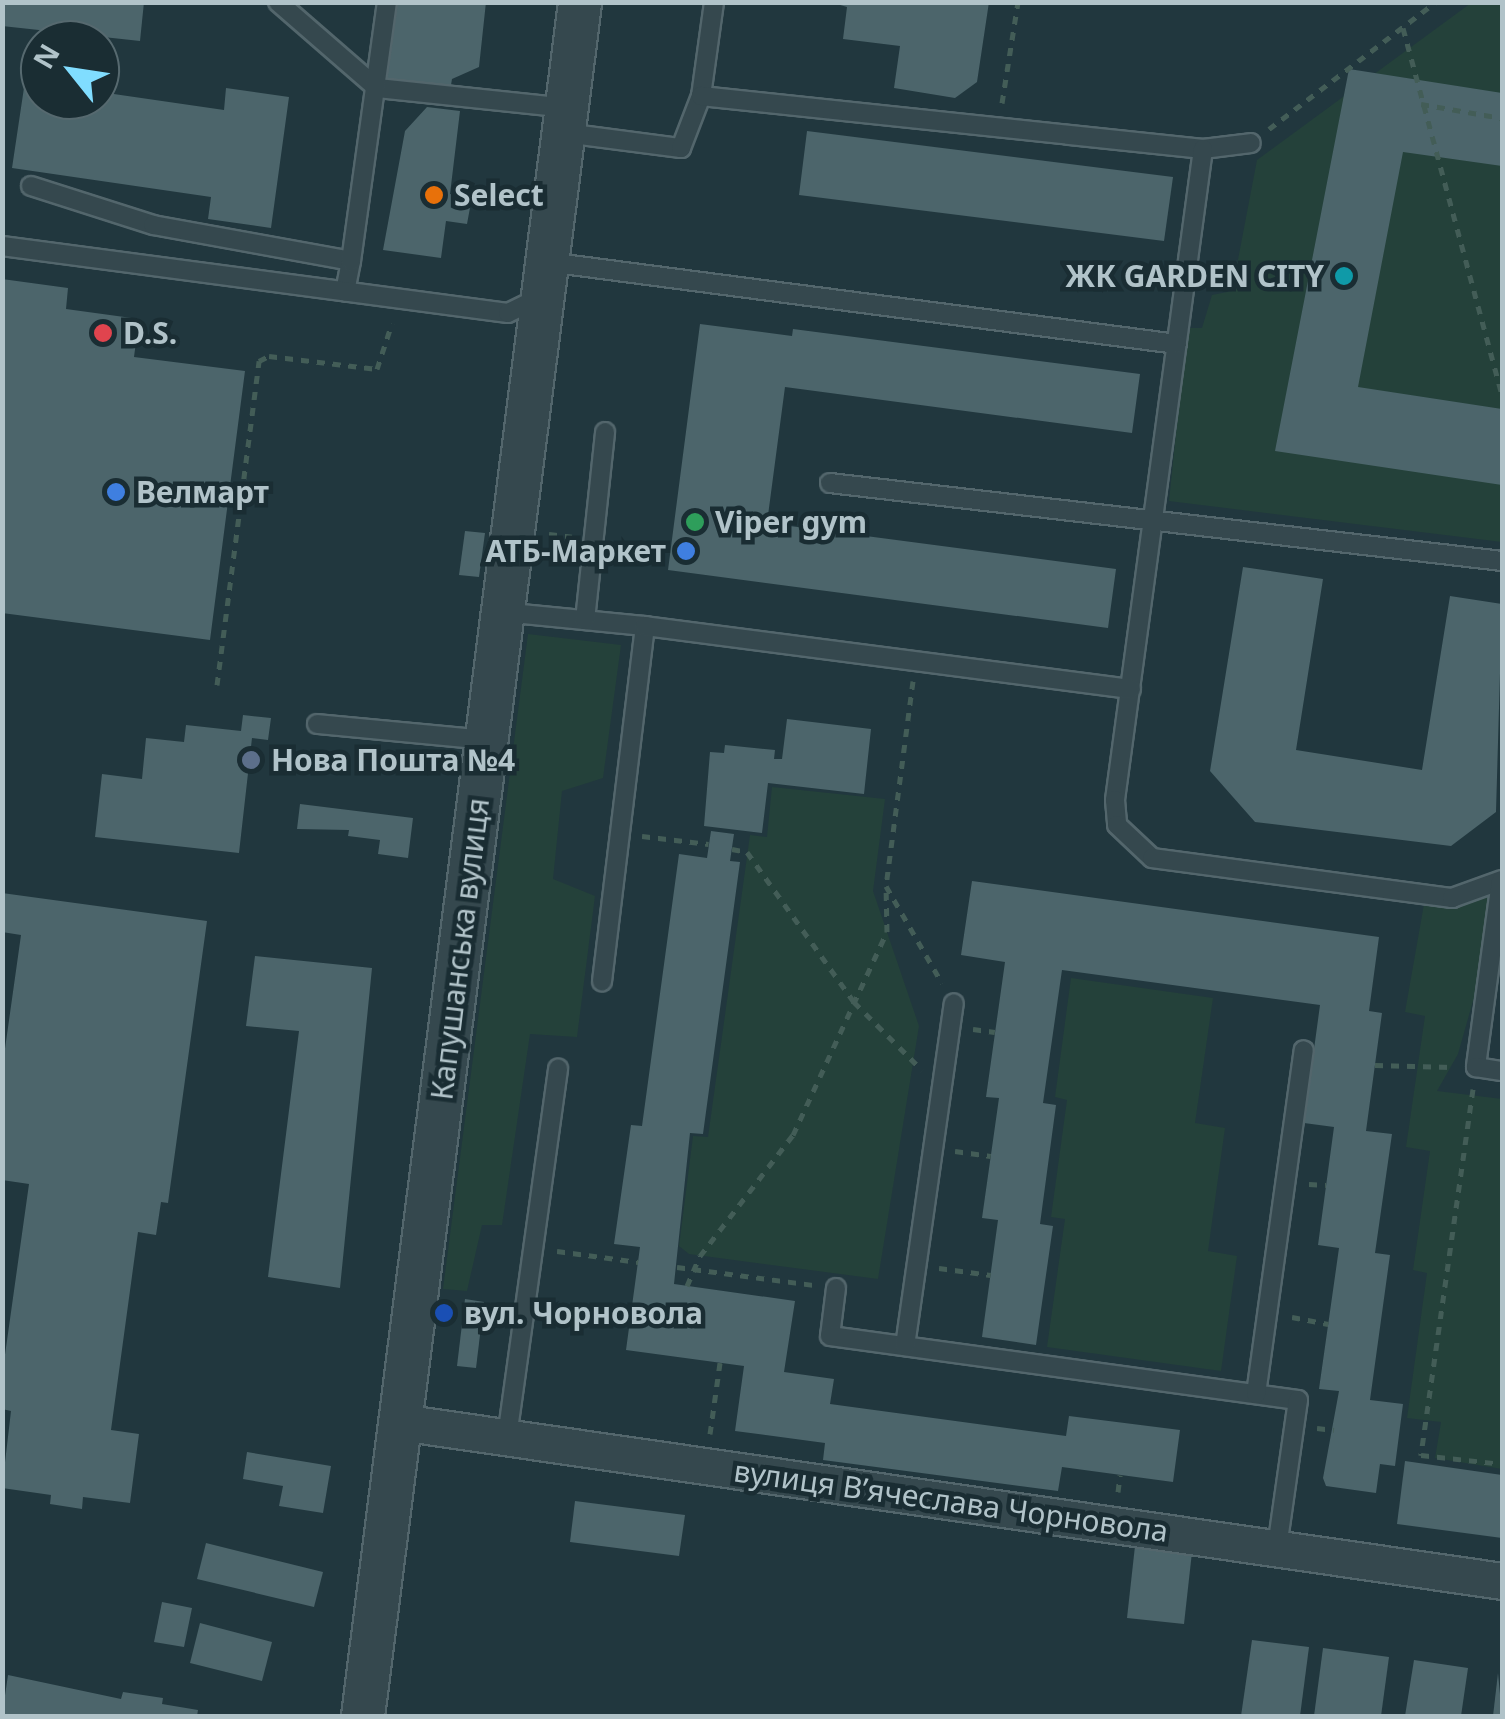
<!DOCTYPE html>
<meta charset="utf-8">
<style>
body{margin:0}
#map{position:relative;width:1505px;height:1719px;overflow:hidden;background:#21373e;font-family:"Noto Sans",sans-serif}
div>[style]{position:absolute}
.green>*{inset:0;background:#24413a}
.building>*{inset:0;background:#4c656b}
.path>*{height:5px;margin-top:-2.5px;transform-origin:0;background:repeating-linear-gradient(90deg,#435d57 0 8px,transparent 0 16px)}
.roads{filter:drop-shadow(2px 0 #53666c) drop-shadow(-2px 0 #53666c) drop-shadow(0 2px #53666c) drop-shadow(0 -2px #53666c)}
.service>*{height:18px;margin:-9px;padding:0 9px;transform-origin:9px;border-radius:9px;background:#35484e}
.minor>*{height:35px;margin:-17.5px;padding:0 17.5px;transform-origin:17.5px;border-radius:17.5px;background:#35484e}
.tertiary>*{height:42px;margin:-21px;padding:0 21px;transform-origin:21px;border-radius:21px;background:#35484e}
.dots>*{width:28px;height:28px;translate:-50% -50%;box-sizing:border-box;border:5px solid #1a2d33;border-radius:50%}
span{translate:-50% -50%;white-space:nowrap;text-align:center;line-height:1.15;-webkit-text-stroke:9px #1a2d33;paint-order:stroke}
.poi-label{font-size:30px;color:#b1c3c9;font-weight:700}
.left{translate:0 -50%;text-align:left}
.right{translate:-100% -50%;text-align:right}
.street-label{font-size:30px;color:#b1c3c9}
.frame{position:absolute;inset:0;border:5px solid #b1c3c9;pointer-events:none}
.north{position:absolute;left:20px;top:20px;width:100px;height:100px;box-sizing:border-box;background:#1a2d33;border:2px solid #56696f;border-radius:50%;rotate:300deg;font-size:28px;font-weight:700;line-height:40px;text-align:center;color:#b1c3c9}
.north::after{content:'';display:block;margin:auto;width:35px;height:45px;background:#80ddff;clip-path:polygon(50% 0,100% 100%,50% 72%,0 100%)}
</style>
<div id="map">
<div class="green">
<i style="clip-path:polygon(1471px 3px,1502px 3px,1502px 542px,1169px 501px,1187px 328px,1202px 328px,1212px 295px,1232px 291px,1257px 160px)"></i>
<i style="clip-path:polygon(528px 634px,621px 645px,603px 778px,562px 791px,553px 879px,595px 896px,577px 1037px,530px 1034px,502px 1225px,482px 1225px,467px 1291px,443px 1289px)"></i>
<i style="clip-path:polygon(772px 787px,885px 799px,873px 891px,919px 1026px,878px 1279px,689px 1254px,679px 1246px,693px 1136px,708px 1137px,750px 835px,767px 837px)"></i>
<i style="clip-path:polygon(1502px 889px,1502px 949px,1488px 948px,1458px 1054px,1437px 1091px,1502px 1099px,1502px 1469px,1435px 1458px,1441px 1422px,1407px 1418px,1427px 1273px,1413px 1270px,1430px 1151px,1406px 1147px,1425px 1016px,1405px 1012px,1424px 904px,1451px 907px)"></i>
<i style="clip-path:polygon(1071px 978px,1213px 998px,1195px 1123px,1225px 1128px,1208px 1251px,1237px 1256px,1221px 1371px,1047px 1347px,1065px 1219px,1051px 1217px,1067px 1100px,1055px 1097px)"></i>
</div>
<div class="building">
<i style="clip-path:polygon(2px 2px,144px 2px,140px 41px,2px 26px)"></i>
<i style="clip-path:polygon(392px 2px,486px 2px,479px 67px,452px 79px,450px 91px,381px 82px)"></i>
<i style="clip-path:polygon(830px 2px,989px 2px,977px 82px,955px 98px,894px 88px,900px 46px,843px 39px,847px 7px)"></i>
<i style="clip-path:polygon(1349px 69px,1502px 93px,1502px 166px,1403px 152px,1358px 387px,1502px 409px,1502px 485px,1275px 451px)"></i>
<i style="clip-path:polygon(25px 81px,40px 83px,40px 100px,100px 100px,100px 92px,224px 110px,226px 88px,289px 97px,271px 228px,208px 219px,211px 197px,12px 168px)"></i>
<i style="clip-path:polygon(427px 107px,460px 111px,450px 194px,472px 197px,467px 224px,446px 221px,441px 258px,383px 250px,405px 131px)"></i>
<i style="clip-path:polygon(807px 131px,1173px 177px,1164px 241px,799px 195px)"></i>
<i style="clip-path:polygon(2px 279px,68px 288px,66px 309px,139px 319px,134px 357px,245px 371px,210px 640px,2px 613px)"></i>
<i style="clip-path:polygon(700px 324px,792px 336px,793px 329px,1140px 374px,1132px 433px,785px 387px,767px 523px,1116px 569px,1108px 628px,668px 570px)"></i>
<i style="clip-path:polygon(465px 531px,485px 533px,479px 577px,459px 575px)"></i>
<i style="clip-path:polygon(1243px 567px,1323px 579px,1296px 750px,1422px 770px,1450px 596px,1502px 604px,1496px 812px,1451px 846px,1255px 822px,1210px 771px)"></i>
<i style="clip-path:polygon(243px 715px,271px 718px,268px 740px,252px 738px,239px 853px,95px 837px,102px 774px,142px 779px,146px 738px,184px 742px,186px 725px,241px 731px)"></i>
<i style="clip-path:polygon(787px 719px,871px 729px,864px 794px,768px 783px,762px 833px,704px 826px,710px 752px,724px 753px,725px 745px,775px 750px,774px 759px,782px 759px)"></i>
<i style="clip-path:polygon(300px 804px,413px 818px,408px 858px,378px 854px,380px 840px,348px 836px,349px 830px,297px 829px)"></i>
<i style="clip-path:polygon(711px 831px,734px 834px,730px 861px,740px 862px,703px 1134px,690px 1133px,674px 1284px,795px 1301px,784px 1372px,834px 1379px,830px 1404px,1066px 1436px,1069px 1416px,1180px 1430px,1173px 1482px,1062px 1467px,1058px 1491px,823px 1460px,825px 1443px,735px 1431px,744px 1366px,626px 1350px,640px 1247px,614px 1244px,631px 1125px,642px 1126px,679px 854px,707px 858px)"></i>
<i style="clip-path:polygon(972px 881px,1379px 937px,1369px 1011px,1382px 1013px,1366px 1131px,1392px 1134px,1375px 1253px,1390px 1255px,1370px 1400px,1403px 1404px,1395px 1466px,1380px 1464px,1376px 1493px,1326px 1486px,1323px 1478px,1339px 1391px,1319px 1389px,1339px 1248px,1318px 1245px,1334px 1127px,1304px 1123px,1320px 1005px,1062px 970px,1043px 1103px,1056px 1105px,1040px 1224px,1053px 1226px,1036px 1345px,982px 1337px,998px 1220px,982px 1218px,999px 1098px,986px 1097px,1005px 962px,961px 955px)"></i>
<i style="clip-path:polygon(2px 893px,207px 921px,168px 1203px,161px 1202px,156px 1235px,138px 1232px,111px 1430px,139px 1434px,130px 1503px,83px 1497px,82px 1509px,50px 1504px,51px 1495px,2px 1488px,11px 1411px,2px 1409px,2px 1376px,29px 1184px,2px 1180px,2px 1070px,21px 935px,2px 932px)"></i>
<i style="clip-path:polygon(255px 956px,372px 968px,340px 1288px,268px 1277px,299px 1031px,246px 1026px)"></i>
<i style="clip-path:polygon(465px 1299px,484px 1302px,476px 1368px,457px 1366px)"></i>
<i style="clip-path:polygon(247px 1452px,331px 1466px,323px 1513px,279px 1506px,283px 1486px,243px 1479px)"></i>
<i style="clip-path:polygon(1405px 1461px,1502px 1475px,1502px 1538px,1397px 1524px)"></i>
<i style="clip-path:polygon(575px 1501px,685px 1515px,679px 1556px,570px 1542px)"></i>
<i style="clip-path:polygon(206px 1543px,323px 1572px,314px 1607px,197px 1579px)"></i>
<i style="clip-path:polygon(1135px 1546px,1192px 1552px,1184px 1624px,1127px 1618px)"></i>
<i style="clip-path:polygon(162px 1602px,192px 1608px,184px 1647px,154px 1642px)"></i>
<i style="clip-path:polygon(200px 1623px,272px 1642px,262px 1681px,190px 1663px)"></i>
<i style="clip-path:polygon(1252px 1640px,1309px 1647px,1300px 1716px,1241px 1716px)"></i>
<i style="clip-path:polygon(1323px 1648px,1389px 1657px,1381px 1716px,1314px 1716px)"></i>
<i style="clip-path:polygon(1414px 1660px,1468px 1668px,1461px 1716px,1405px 1716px)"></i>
<i style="clip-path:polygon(1498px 1673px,1502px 1716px,1493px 1716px)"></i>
<i style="clip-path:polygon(8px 1675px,121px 1699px,123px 1692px,163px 1698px,162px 1704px,198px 1710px,197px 1716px,2px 1716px)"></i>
</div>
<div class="path">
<i style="left:1403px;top:28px;width:379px;rotate:74.9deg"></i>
<i style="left:1002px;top:103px;width:102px;rotate:-81deg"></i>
<i style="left:1421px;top:104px;width:82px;rotate:9.8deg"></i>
<i style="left:1269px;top:129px;width:210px;rotate:-37.3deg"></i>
<i style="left:549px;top:534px;width:23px;rotate:7deg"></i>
<i style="left:913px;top:681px;width:207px;rotate:97.5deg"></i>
<i style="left:886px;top:886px;width:112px;rotate:60deg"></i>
<i style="left:217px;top:685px;width:327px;rotate:-82.6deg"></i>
<i style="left:259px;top:361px;width:11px;rotate:-27deg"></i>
<i style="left:269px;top:356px;width:109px;rotate:6.9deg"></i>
<i style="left:377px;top:369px;width:48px;rotate:-71.9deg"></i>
<i style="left:642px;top:836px;width:67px;rotate:6.8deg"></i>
<i style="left:732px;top:849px;width:15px;rotate:11deg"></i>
<i style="left:747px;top:852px;width:184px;rotate:54.5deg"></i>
<i style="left:854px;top:1002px;width:96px;rotate:45deg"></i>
<i style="left:973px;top:1029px;width:22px;rotate:8deg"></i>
<i style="left:1375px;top:1065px;width:77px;rotate:1.5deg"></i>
<i style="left:1473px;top:1089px;width:370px;rotate:98.1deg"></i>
<i style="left:1421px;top:1455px;width:81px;rotate:6.3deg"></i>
<i style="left:955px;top:1151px;width:36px;rotate:8deg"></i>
<i style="left:1309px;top:1184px;width:17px;rotate:3deg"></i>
<i style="left:557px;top:1251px;width:82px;rotate:7.7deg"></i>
<i style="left:677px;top:1267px;width:137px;rotate:7.5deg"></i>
<i style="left:939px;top:1268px;width:52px;rotate:7.7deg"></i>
<i style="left:687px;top:1286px;width:33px;rotate:-67deg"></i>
<i style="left:700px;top:1256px;width:153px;rotate:-52.5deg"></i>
<i style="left:793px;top:1135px;width:224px;rotate:-65.2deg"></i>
<i style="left:887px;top:932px;width:46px;rotate:-91.2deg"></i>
<i style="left:1292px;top:1317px;width:37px;rotate:11deg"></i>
<i style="left:1317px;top:1428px;width:17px;rotate:7deg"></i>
<i style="left:710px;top:1434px;width:72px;rotate:-82deg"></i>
<i style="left:1118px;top:1492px;width:17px;rotate:-83deg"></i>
</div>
<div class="roads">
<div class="service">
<i style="left:278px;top:2px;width:131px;rotate:41deg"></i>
<i style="left:377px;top:88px;width:192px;rotate:6deg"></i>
<i style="left:701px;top:96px;width:95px;rotate:-82.1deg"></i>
<i style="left:565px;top:133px;width:117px;rotate:7.4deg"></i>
<i style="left:681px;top:148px;width:56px;rotate:-69deg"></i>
<i style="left:701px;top:96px;width:505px;rotate:6.03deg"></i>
<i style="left:1203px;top:149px;width:48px;rotate:-7.1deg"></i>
<i style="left:1203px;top:149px;width:657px;rotate:97.7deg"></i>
<i style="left:1115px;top:800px;width:25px;rotate:85deg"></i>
<i style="left:1117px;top:825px;width:48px;rotate:43.3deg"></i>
<i style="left:1152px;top:858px;width:303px;rotate:7.6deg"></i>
<i style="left:1452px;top:898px;width:53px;rotate:-19.8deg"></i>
<i style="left:31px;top:186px;width:128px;rotate:17.7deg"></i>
<i style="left:153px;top:225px;width:201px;rotate:10.3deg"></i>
<i style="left:351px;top:261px;width:31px;rotate:101deg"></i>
<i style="left:2px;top:246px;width:510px;rotate:7.54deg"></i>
<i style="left:508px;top:313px;width:37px;rotate:-26deg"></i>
<i style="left:351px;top:261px;width:261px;rotate:-82.1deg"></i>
<i style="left:548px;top:262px;width:634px;rotate:7.43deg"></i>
<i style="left:830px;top:483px;width:677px;rotate:6.62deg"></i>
<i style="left:502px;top:612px;width:144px;rotate:5.6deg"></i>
<i style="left:645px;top:626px;width:358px;rotate:96.9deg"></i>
<i style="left:585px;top:620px;width:189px;rotate:-83.9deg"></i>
<i style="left:645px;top:626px;width:490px;rotate:7.4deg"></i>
<i style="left:317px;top:724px;width:169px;rotate:5.4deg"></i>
<i style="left:1501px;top:881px;width:188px;rotate:97.7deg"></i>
<i style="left:1476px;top:1067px;width:26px;rotate:9deg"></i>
<i style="left:836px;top:1288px;width:48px;rotate:97.1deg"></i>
<i style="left:830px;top:1336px;width:472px;rotate:7.8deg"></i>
<i style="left:1298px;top:1400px;width:149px;rotate:98.1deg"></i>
<i style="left:905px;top:1346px;width:346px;rotate:-81.9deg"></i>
<i style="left:1256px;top:1394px;width:347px;rotate:-82.1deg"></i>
<i style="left:507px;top:1437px;width:372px;rotate:-82.1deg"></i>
</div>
<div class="minor">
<i style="left:400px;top:1422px;width:1113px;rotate:8.21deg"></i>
</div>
<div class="tertiary">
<i style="left:363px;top:1716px;width:1728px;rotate:-82.78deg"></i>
</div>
</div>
<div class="dots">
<i style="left:434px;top:195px;background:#e8710a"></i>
<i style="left:1344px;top:276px;background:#0f9aa8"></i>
<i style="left:103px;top:333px;background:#e0444e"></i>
<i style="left:116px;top:492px;background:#3f7fe0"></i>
<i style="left:695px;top:522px;background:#2e9e5b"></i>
<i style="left:686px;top:551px;background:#3f7fe0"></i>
<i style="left:251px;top:760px;background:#5c6f8a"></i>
<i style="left:444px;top:1313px;background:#1a4fb4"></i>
</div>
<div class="poi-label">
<span class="left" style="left:454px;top:195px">Select</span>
<span class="right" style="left:1324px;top:276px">ЖК GARDEN CITY</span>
<span class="left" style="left:123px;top:333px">D.S.</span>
<span class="left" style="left:136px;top:492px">Велмарт</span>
<span class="left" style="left:715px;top:522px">Viper gym</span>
<span class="right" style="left:666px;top:551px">АТБ-Маркет</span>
<span class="left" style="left:271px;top:760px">Нова Пошта №4</span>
<span class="left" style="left:464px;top:1313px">вул. Чорновола</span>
</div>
<div class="street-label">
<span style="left:460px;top:949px;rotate:-83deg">Капушанська вулиця</span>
<span style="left:951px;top:1501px;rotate:8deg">вулиця Вʼячеслава Чорновола</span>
</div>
<div class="frame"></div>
<div class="north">N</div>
</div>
